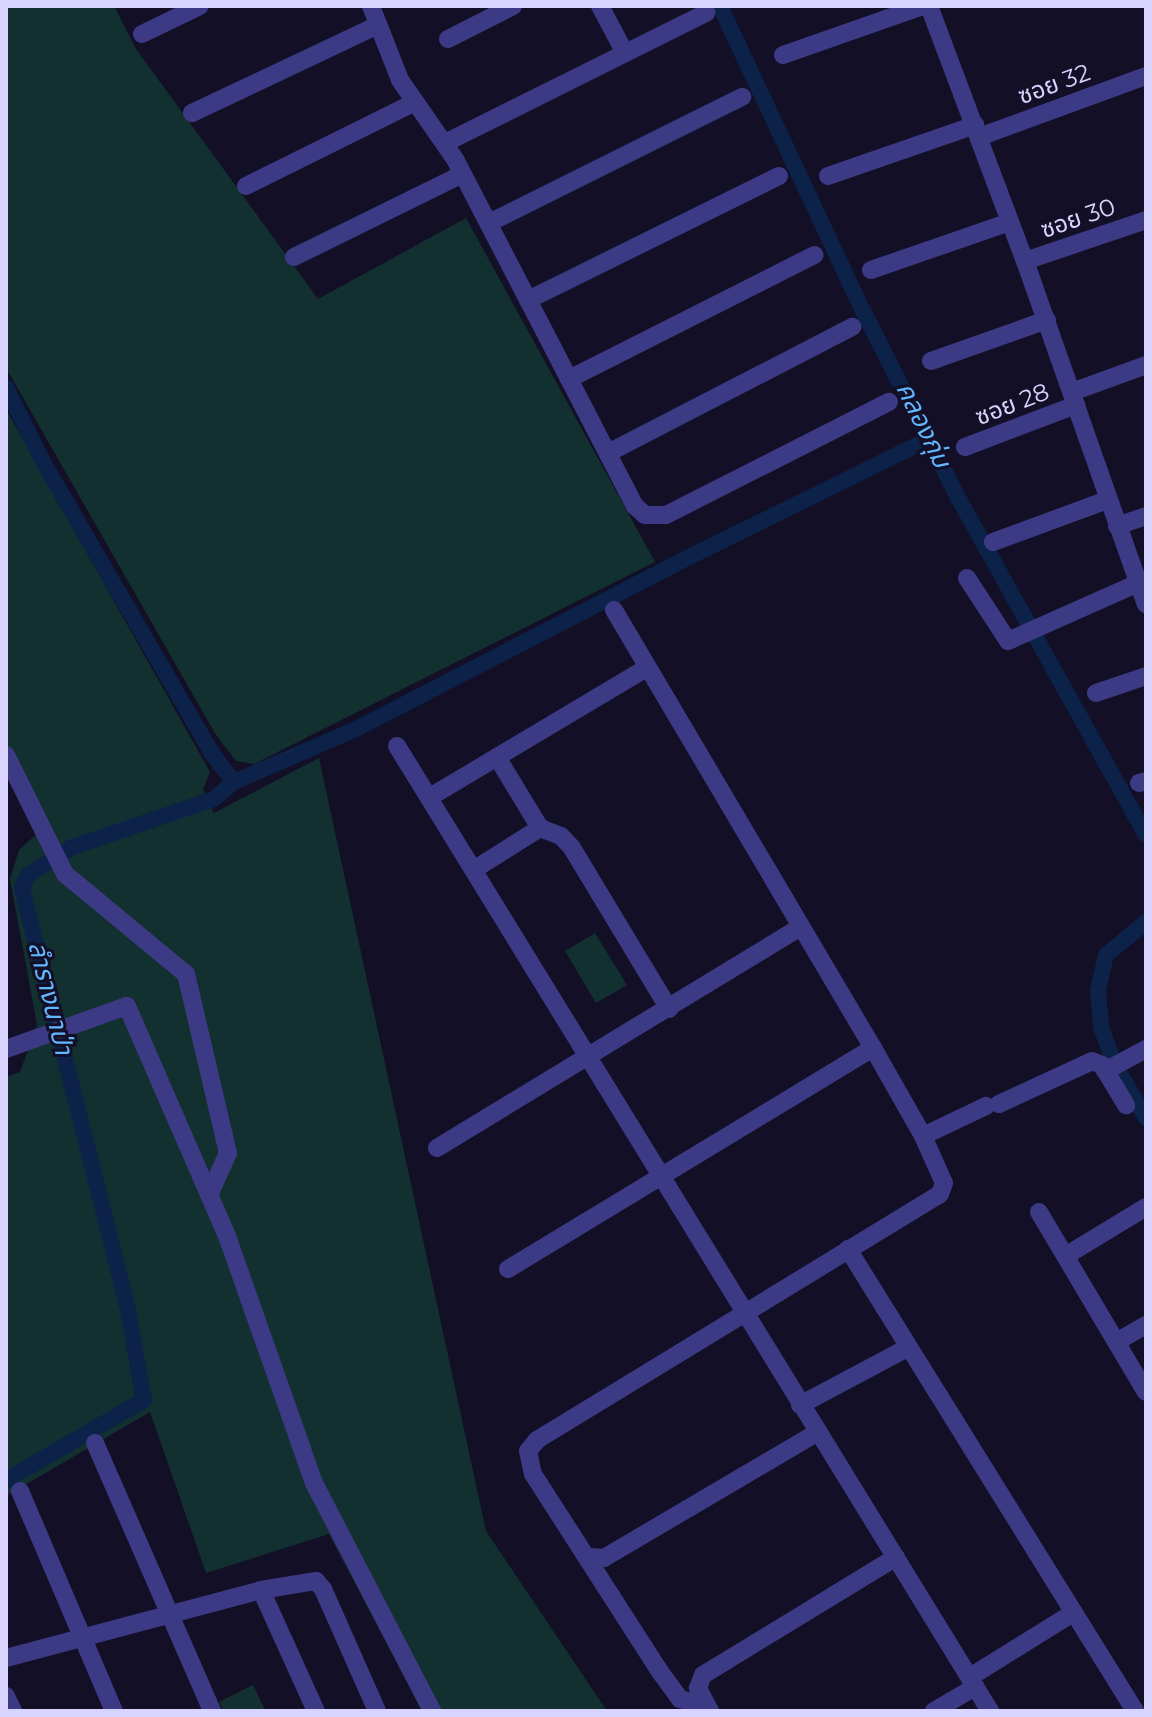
<!DOCTYPE html>
<meta charset="utf-8">
<style>
body{margin:0}
#map{position:relative;width:1152px;height:1717px;overflow:hidden;background:#130f26;font-family:Montserrat,"Noto Sans Thai",sans-serif}
div>[style]{position:absolute}
.green>*{inset:0;background:#12302f}
.canal>*{height:16px;margin:-8px;padding:0 8px;transform-origin:8px;border-radius:8px;background:#0c2248}
.street>*{height:18px;margin:-9px;padding:0 9px;transform-origin:9px;border-radius:9px;background:#3d3a85}
span{translate:-50% -50%;white-space:nowrap;text-align:center;line-height:1.15;-webkit-text-stroke:6px #130f26;paint-order:stroke}
.street-label{font-size:24px;color:#d9d4ff}
.water-label{font-size:26px;color:#62b6ff;font-style:italic}
.frame{position:absolute;inset:0;border:8px solid #d9d4ff;pointer-events:none}
</style>
<div id="map">
<div class="green">
<i style="clip-path:polygon(20px 6px,114px 6px,136px 49px,318px 299px,466px 218px,655px 562px,254px 764px,236px 761px,216px 735px,6px 368px,6px 9px)"></i>
<i style="clip-path:polygon(6px 409px,210px 772px,203px 789px,214px 813px,319px 758px,486px 1531px,607px 1711px,422px 1711px,329px 1534px,206px 1573px,150px 1412px,6px 1496px,6px 1077px,20px 1072px,37px 1025px,10px 879px,19px 850px,40px 831px,6px 761px)"></i>
<i style="clip-path:polygon(595px 933px,627px 985px,596px 1003px,565px 951px)"></i>
<i style="clip-path:polygon(253px 1685px,265px 1710px,223px 1711px,219px 1702px)"></i>
</div>
<div class="canal">
<i style="left:720px;top:6px;width:337px;rotate:64.9deg"></i>
<i style="left:863px;top:311px;width:213px;rotate:63deg"></i>
<i style="left:960px;top:501px;width:382px;rotate:60.9deg"></i>
<i style="left:6px;top:387px;width:81px;rotate:63.7deg"></i>
<i style="left:42px;top:460px;width:341px;rotate:59.9deg"></i>
<i style="left:213px;top:755px;width:34px;rotate:52deg"></i>
<i style="left:234px;top:782px;width:26px;rotate:140deg"></i>
<i style="left:214px;top:799px;width:150px;rotate:161.3deg"></i>
<i style="left:72px;top:847px;width:52px;rotate:147.5deg"></i>
<i style="left:28px;top:875px;width:14px;rotate:115deg"></i>
<i style="left:22px;top:888px;width:430px;rotate:75.9deg"></i>
<i style="left:127px;top:1305px;width:97px;rotate:79.9deg"></i>
<i style="left:144px;top:1400px;width:160px;rotate:149.9deg"></i>
<i style="left:234px;top:782px;width:133px;rotate:-23.5deg"></i>
<i style="left:356px;top:729px;width:366px;rotate:-27.3deg"></i>
<i style="left:681px;top:561px;width:276px;rotate:-26.2deg"></i>
<i style="left:1146px;top:922px;width:52px;rotate:140.5deg"></i>
<i style="left:1106px;top:955px;width:37px;rotate:103deg"></i>
<i style="left:1098px;top:991px;width:36px;rotate:85deg"></i>
<i style="left:1101px;top:1027px;width:40px;rotate:69.8deg"></i>
<i style="left:1115px;top:1065px;width:61px;rotate:59.7deg"></i>
</div>
<div class="street">
<i style="left:371px;top:6px;width:79px;rotate:68.6deg"></i>
<i style="left:400px;top:80px;width:96px;rotate:55.2deg"></i>
<i style="left:455px;top:159px;width:391px;rotate:62.6deg"></i>
<i style="left:635px;top:506px;width:13px;rotate:42deg"></i>
<i style="left:645px;top:515px;width:21px"></i>
<i style="left:666px;top:515px;width:250px;rotate:-26.9deg"></i>
<i style="left:600px;top:6px;width:53px;rotate:62deg"></i>
<i style="left:929px;top:6px;width:272px;rotate:69.4deg"></i>
<i style="left:1025px;top:261px;width:364px;rotate:70.6deg"></i>
<i style="left:142px;top:34px;width:64px;rotate:-25.8deg"></i>
<i style="left:448px;top:39px;width:73px;rotate:-26.9deg"></i>
<i style="left:783px;top:55px;width:148px;rotate:-19.3deg"></i>
<i style="left:192px;top:113px;width:206px;rotate:-25.3deg"></i>
<i style="left:979px;top:137px;width:178px;rotate:-20.1deg"></i>
<i style="left:445px;top:143px;width:292px;rotate:-26.5deg"></i>
<i style="left:828px;top:176px;width:156px;rotate:-19.1deg"></i>
<i style="left:246px;top:186px;width:189px;rotate:-26.4deg"></i>
<i style="left:489px;top:223px;width:283px;rotate:-26.5deg"></i>
<i style="left:294px;top:257px;width:188px;rotate:-26.2deg"></i>
<i style="left:1025px;top:261px;width:128px;rotate:-18.7deg"></i>
<i style="left:871px;top:270px;width:147px;rotate:-19.1deg"></i>
<i style="left:528px;top:300px;width:280px;rotate:-26.3deg"></i>
<i style="left:931px;top:361px;width:123px;rotate:-19.5deg"></i>
<i style="left:569px;top:379px;width:275px;rotate:-26.8deg"></i>
<i style="left:1072px;top:392px;width:79px;rotate:-20deg"></i>
<i style="left:965px;top:447px;width:119px;rotate:-20.7deg"></i>
<i style="left:608px;top:453px;width:275px;rotate:-27.3deg"></i>
<i style="left:1117px;top:526px;width:31px;rotate:-19deg"></i>
<i style="left:993px;top:542px;width:121px;rotate:-20.2deg"></i>
<i style="left:967px;top:578px;width:75px;rotate:56.9deg"></i>
<i style="left:1008px;top:641px;width:142px;rotate:-24deg"></i>
<i style="left:614px;top:610px;width:509px;rotate:59.4deg"></i>
<i style="left:873px;top:1048px;width:101px;rotate:60.4deg"></i>
<i style="left:923px;top:1136px;width:51px;rotate:65.9deg"></i>
<i style="left:944px;top:1183px;width:12px;rotate:110deg"></i>
<i style="left:940px;top:1194px;width:472px;rotate:148.6deg"></i>
<i style="left:537px;top:1440px;width:14px;rotate:129deg"></i>
<i style="left:528px;top:1451px;width:24px;rotate:78deg"></i>
<i style="left:533px;top:1474px;width:237px;rotate:57.3deg"></i>
<i style="left:661px;top:1673px;width:32px;rotate:54deg"></i>
<i style="left:680px;top:1699px;width:11px;rotate:15deg"></i>
<i style="left:691px;top:1702px;width:12px;rotate:-20deg"></i>
<i style="left:1096px;top:693px;width:53px;rotate:-18.8deg"></i>
<i style="left:397px;top:746px;width:1133px;rotate:58.43deg"></i>
<i style="left:6px;top:755px;width:133px;rotate:63.6deg"></i>
<i style="left:65px;top:874px;width:157px;rotate:39.6deg"></i>
<i style="left:186px;top:974px;width:184px;rotate:76.8deg"></i>
<i style="left:228px;top:1153px;width:46px;rotate:114.3deg"></i>
<i style="left:497px;top:757px;width:83px;rotate:58.8deg"></i>
<i style="left:1139px;top:783px;width:7px;rotate:-16deg"></i>
<i style="left:430px;top:797px;width:252px;rotate:-30.8deg"></i>
<i style="left:475px;top:869px;width:77px;rotate:-32.2deg"></i>
<i style="left:540px;top:828px;width:22px;rotate:21deg"></i>
<i style="left:561px;top:836px;width:16px;rotate:47deg"></i>
<i style="left:572px;top:848px;width:188px;rotate:58.9deg"></i>
<i style="left:6px;top:1049px;width:128px;rotate:-19.6deg"></i>
<i style="left:127px;top:1006px;width:251px;rotate:66.5deg"></i>
<i style="left:227px;top:1236px;width:262px;rotate:70.6deg"></i>
<i style="left:314px;top:1483px;width:257px;rotate:62.6deg"></i>
<i style="left:1105px;top:1071px;width:47px;rotate:-28.2deg"></i>
<i style="left:999px;top:1104px;width:102px;rotate:-24.8deg"></i>
<i style="left:1092px;top:1061px;width:11px;rotate:22deg"></i>
<i style="left:1102px;top:1065px;width:47px;rotate:59deg"></i>
<i style="left:923px;top:1136px;width:70px;rotate:-25.5deg"></i>
<i style="left:437px;top:1148px;width:425px;rotate:-31.3deg"></i>
<i style="left:1039px;top:1212px;width:209px;rotate:59.3deg"></i>
<i style="left:848px;top:1249px;width:544px;rotate:58.15deg"></i>
<i style="left:1067px;top:1255px;width:92px;rotate:-31.3deg"></i>
<i style="left:508px;top:1269px;width:427px;rotate:-31.2deg"></i>
<i style="left:1118px;top:1341px;width:32px;rotate:-30deg"></i>
<i style="left:800px;top:1405px;width:123px;rotate:-28deg"></i>
<i style="left:95px;top:1443px;width:292px;rotate:66.4deg"></i>
<i style="left:20px;top:1491px;width:239px;rotate:66.9deg"></i>
<i style="left:590px;top:1557px;width:14px;rotate:4deg"></i>
<i style="left:604px;top:1558px;width:246px;rotate:-30.5deg"></i>
<i style="left:261px;top:1590px;width:133px;rotate:65.6deg"></i>
<i style="left:6px;top:1658px;width:264px;rotate:-14.9deg"></i>
<i style="left:261px;top:1590px;width:56px;rotate:-9.3deg"></i>
<i style="left:316px;top:1581px;width:11px;rotate:49deg"></i>
<i style="left:323px;top:1589px;width:133px;rotate:66.1deg"></i>
<i style="left:970px;top:1677px;width:121px;rotate:-31.9deg"></i>
<i style="left:6px;top:1696px;width:17px;rotate:65deg"></i>
<i style="left:710px;top:1711px;width:26px;rotate:-118deg"></i>
<i style="left:698px;top:1688px;width:14px;rotate:-69deg"></i>
<i style="left:703px;top:1675px;width:226px;rotate:-31.4deg"></i>
<i style="left:934px;top:1711px;width:48px;rotate:-30.3deg"></i>
</div>
<div class="street-label">
<span style="left:1054px;top:84px;rotate:-20deg">ซอย 32</span>
<span style="left:1078px;top:218px;rotate:-19deg">ซอย 30</span>
<span style="left:1012px;top:404px;rotate:-21deg">ซอย 28</span>
</div>
<div class="water-label">
<span style="left:923px;top:425px;rotate:64deg">คลองกุ่ม</span>
<span style="left:50px;top:998px;rotate:76deg">ลำรางนาป่า</span>
</div>
<div class="frame"></div>
</div>
